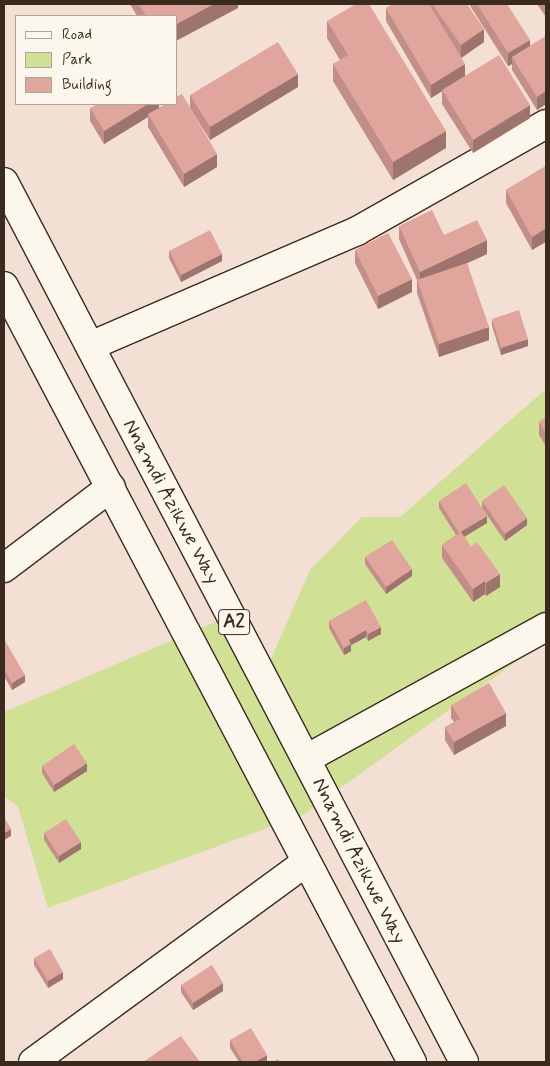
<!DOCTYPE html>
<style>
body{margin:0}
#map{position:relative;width:550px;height:1066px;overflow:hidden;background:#f3dfd4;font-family:Mynerve,sans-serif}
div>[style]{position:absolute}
.green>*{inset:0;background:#d0e195}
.roads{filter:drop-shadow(1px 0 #3b2a1e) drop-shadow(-1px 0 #3b2a1e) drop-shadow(0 1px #3b2a1e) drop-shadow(0 -1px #3b2a1e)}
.minor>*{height:28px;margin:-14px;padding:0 14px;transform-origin:14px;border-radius:14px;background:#fbf7ec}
.trunk>*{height:28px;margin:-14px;padding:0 14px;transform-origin:14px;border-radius:14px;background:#fbf7ec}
.wall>*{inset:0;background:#c18f87}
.shaded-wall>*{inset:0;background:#9d746e}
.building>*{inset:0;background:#e0a69d}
span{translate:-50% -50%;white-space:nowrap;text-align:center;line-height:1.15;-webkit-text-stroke:5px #fbf7ec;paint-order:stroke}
.shield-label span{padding:1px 4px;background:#fbf7ec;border:1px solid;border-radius:4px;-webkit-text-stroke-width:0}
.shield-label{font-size:19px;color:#3b2a1e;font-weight:700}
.street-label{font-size:20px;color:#3b2a1e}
.frame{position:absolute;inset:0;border:5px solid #3b2a1e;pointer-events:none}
.legend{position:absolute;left:15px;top:15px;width:162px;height:90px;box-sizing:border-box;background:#fbf7ec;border:1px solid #aea59a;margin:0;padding:6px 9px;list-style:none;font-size:15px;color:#3b2a1e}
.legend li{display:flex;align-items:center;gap:10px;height:25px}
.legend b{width:25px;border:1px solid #aea59a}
</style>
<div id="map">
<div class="green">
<i style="clip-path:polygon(546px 389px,546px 640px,303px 815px,48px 908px,18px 807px,4px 796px,4px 712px,229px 616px,270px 661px,310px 570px,362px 517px,400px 517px)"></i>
</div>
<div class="roads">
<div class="minor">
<i style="left:90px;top:346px;width:291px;rotate:-23.3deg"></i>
<i style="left:357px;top:231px;width:217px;rotate:-29.5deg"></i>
<i style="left:4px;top:568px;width:134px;rotate:-37.1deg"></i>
<i style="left:306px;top:759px;width:274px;rotate:-28.8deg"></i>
<i style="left:33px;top:1062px;width:337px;rotate:-36.2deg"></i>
</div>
<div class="trunk">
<i style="left:4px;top:182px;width:993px;rotate:62.4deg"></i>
<i style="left:4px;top:286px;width:877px;rotate:62.27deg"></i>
</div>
</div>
<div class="wall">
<i style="clip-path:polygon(130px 4px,238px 4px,238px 8px,176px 16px,137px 16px)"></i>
<i style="clip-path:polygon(393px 4px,467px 4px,484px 42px,461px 58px,465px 76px,530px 118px,473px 153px,442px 104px,442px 91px,431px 98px,386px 21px,386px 8px)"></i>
<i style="clip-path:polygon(469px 4px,507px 4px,530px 46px,546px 36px,546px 104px,537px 110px,512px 70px,512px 64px,508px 66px)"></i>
<i style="clip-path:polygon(537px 4px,546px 4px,546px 17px)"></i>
<i style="clip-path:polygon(327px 21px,446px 148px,393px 180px,333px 81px,333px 64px,340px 60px,327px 38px)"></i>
<i style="clip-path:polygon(298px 87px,210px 140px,190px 108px,190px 95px)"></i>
<i style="clip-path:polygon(159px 104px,159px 107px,217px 167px,184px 187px,148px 127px,148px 117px,104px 144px,90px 121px,90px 108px)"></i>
<i style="clip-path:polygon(546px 166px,532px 250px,506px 203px,506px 190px)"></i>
<i style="clip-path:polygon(399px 226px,444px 235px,487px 254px,467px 263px,489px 340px,439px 357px,417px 293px,417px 280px,399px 239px)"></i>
<i style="clip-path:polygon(355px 250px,412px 292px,378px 309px,355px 263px)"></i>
<i style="clip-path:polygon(169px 251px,222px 261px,181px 282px,169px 258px)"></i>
<i style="clip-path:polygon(492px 319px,528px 346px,501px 355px,492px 326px)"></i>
<i style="clip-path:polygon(546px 417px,546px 446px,539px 435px,539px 422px)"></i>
<i style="clip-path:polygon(439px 501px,487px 523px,464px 537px,500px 587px,486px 596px,485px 594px,473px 602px,442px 558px,442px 545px,456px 535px,439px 508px)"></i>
<i style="clip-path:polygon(482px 501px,527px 525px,505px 541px,482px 508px)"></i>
<i style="clip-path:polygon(365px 557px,412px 576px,386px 594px,365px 564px)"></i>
<i style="clip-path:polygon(329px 621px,381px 634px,368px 641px,366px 637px,351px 645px,351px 651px,344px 655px,329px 628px)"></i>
<i style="clip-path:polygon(4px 639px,25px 682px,12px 690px,4px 676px)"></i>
<i style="clip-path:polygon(451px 705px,506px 726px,454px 755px,445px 740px,445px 727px,454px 722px,451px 718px)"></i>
<i style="clip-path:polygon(42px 766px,87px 771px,54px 792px,42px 773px)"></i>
<i style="clip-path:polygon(44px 833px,81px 849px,59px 863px,44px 840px)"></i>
<i style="clip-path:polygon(34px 958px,63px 979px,48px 988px,34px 965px)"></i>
<i style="clip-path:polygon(181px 985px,223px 991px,193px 1010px,181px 992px)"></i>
<i style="clip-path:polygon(230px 1040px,267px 1062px,239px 1062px,230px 1048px)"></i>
</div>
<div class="shaded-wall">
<i style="clip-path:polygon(214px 4px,238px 4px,238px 8px,176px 41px,176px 24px)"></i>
<i style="clip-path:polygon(484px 29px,484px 42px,461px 58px,461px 45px)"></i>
<i style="clip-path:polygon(530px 40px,530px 53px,512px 57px,512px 64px,508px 66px,508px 53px)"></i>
<i style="clip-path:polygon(465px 64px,465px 77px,431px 98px,431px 85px)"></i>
<i style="clip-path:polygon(298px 74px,298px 87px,210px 140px,210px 127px)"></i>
<i style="clip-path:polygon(546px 91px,546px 104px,537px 110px,537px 97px)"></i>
<i style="clip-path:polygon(148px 104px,159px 104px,159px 110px,148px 114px,148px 117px,104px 144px,104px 131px)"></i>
<i style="clip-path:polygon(530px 105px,530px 118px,473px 153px,473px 140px)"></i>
<i style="clip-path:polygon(446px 131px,446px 148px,393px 180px,393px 162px)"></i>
<i style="clip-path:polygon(217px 154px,217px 167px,184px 187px,184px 174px)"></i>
<i style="clip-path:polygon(546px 228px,546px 242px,532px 250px,532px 237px)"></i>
<i style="clip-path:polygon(487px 240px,487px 254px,420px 285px,420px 272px)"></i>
<i style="clip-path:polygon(222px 254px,222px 261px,181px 282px,181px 275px)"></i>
<i style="clip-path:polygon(412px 279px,412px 292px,378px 309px,378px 296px)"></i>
<i style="clip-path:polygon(489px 327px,489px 340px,439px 357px,439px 344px)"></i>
<i style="clip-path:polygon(528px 339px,528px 346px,501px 355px,501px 348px)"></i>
<i style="clip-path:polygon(487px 516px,487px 523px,459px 540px,459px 533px)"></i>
<i style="clip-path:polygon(527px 518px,527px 525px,505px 541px,505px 534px)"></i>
<i style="clip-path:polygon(412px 569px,412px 576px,386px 594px,386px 587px)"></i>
<i style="clip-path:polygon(500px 574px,500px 587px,486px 596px,486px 583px)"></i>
<i style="clip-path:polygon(485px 581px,485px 594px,473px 602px,473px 589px)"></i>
<i style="clip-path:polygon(381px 627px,381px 634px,368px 641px,368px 634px)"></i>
<i style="clip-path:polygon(366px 630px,366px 637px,351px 645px,351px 651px,344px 655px,344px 648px,349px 640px)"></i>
<i style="clip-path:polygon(25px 675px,25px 682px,12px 690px,12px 683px)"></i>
<i style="clip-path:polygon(506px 713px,506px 726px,454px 755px,454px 742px)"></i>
<i style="clip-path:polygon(87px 763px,87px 771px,54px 792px,54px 785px)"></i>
<i style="clip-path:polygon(11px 829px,11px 836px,4px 840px,4px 833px)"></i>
<i style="clip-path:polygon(81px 842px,81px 849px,59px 863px,59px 856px)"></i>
<i style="clip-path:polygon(63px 972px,63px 979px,48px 988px,48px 981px)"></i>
<i style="clip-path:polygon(223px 983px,223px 991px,193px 1010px,193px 1003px)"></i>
<i style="clip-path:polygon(267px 1055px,267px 1062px,255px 1062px)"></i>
</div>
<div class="building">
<i style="clip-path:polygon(139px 4px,214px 4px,176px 24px,176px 16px,146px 16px)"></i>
<i style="clip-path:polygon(356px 4px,369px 4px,446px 131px,393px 162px,333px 64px,348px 55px,327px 21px)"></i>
<i style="clip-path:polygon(393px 4px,429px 4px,465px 64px,431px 85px,386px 8px)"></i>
<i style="clip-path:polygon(432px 4px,467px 4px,484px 29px,461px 45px)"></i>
<i style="clip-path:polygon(477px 4px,507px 4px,530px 40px,508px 53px)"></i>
<i style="clip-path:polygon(546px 36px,546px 91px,537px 97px,512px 57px)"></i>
<i style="clip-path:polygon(278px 42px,298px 74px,210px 127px,190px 95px)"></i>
<i style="clip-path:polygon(499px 55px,530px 105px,473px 140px,442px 90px)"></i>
<i style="clip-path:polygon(182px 94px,217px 154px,184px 174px,148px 114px,166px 104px,176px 104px,176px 97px)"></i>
<i style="clip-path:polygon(97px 104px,148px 104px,104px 131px,90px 108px)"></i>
<i style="clip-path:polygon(546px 166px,546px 228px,532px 237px,506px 190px)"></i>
<i style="clip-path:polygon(432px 210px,444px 235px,477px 220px,487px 240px,420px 272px,399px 226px)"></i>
<i style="clip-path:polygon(210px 230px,222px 254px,181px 275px,169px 251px)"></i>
<i style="clip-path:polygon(388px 233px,412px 279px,378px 296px,355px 250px)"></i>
<i style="clip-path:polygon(467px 263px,489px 327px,439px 344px,417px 280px)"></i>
<i style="clip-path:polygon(519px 310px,528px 339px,501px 348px,492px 319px)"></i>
<i style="clip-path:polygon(546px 417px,546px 433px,539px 422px)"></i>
<i style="clip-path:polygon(466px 483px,487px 516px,459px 533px,439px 501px)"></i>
<i style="clip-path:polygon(504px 485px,527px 518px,505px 534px,482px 501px)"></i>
<i style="clip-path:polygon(461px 532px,471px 547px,477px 542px,500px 574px,486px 583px,485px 581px,473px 589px,442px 545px)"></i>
<i style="clip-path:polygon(392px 540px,412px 569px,386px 587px,365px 557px)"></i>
<i style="clip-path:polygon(366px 600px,381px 627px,368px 634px,366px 630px,349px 640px,351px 644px,344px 648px,329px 621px)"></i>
<i style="clip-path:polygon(4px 639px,25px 675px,12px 683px,4px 669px)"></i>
<i style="clip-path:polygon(489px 683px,506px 713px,454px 742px,445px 727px,460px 719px,451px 705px)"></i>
<i style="clip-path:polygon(74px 744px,87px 763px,54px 785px,42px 766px)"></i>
<i style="clip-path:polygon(4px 817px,11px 829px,4px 833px)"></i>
<i style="clip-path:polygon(66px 819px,81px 842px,59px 856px,44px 833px)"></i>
<i style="clip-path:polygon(50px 949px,63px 972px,48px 981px,34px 958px)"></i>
<i style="clip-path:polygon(212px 965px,223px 983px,193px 1003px,181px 985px)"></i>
<i style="clip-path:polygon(251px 1028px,267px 1055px,255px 1062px,243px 1062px,230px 1040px)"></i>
<i style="clip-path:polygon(181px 1036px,200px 1062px,143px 1062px)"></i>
<i style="clip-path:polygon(278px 1059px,280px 1062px,272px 1062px)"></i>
</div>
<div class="shield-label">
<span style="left:234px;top:622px">A2</span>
</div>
<div class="street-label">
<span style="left:171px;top:502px;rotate:62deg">Nnamdi Azikwe Way</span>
<span style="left:359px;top:861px;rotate:63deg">Nnamdi Azikwe Way</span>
</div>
<div class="frame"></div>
<ul class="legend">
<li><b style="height:6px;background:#fbf7ec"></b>Road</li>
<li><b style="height:14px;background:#d0e195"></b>Park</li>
<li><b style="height:14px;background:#e0a69d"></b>Building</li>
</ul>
</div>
